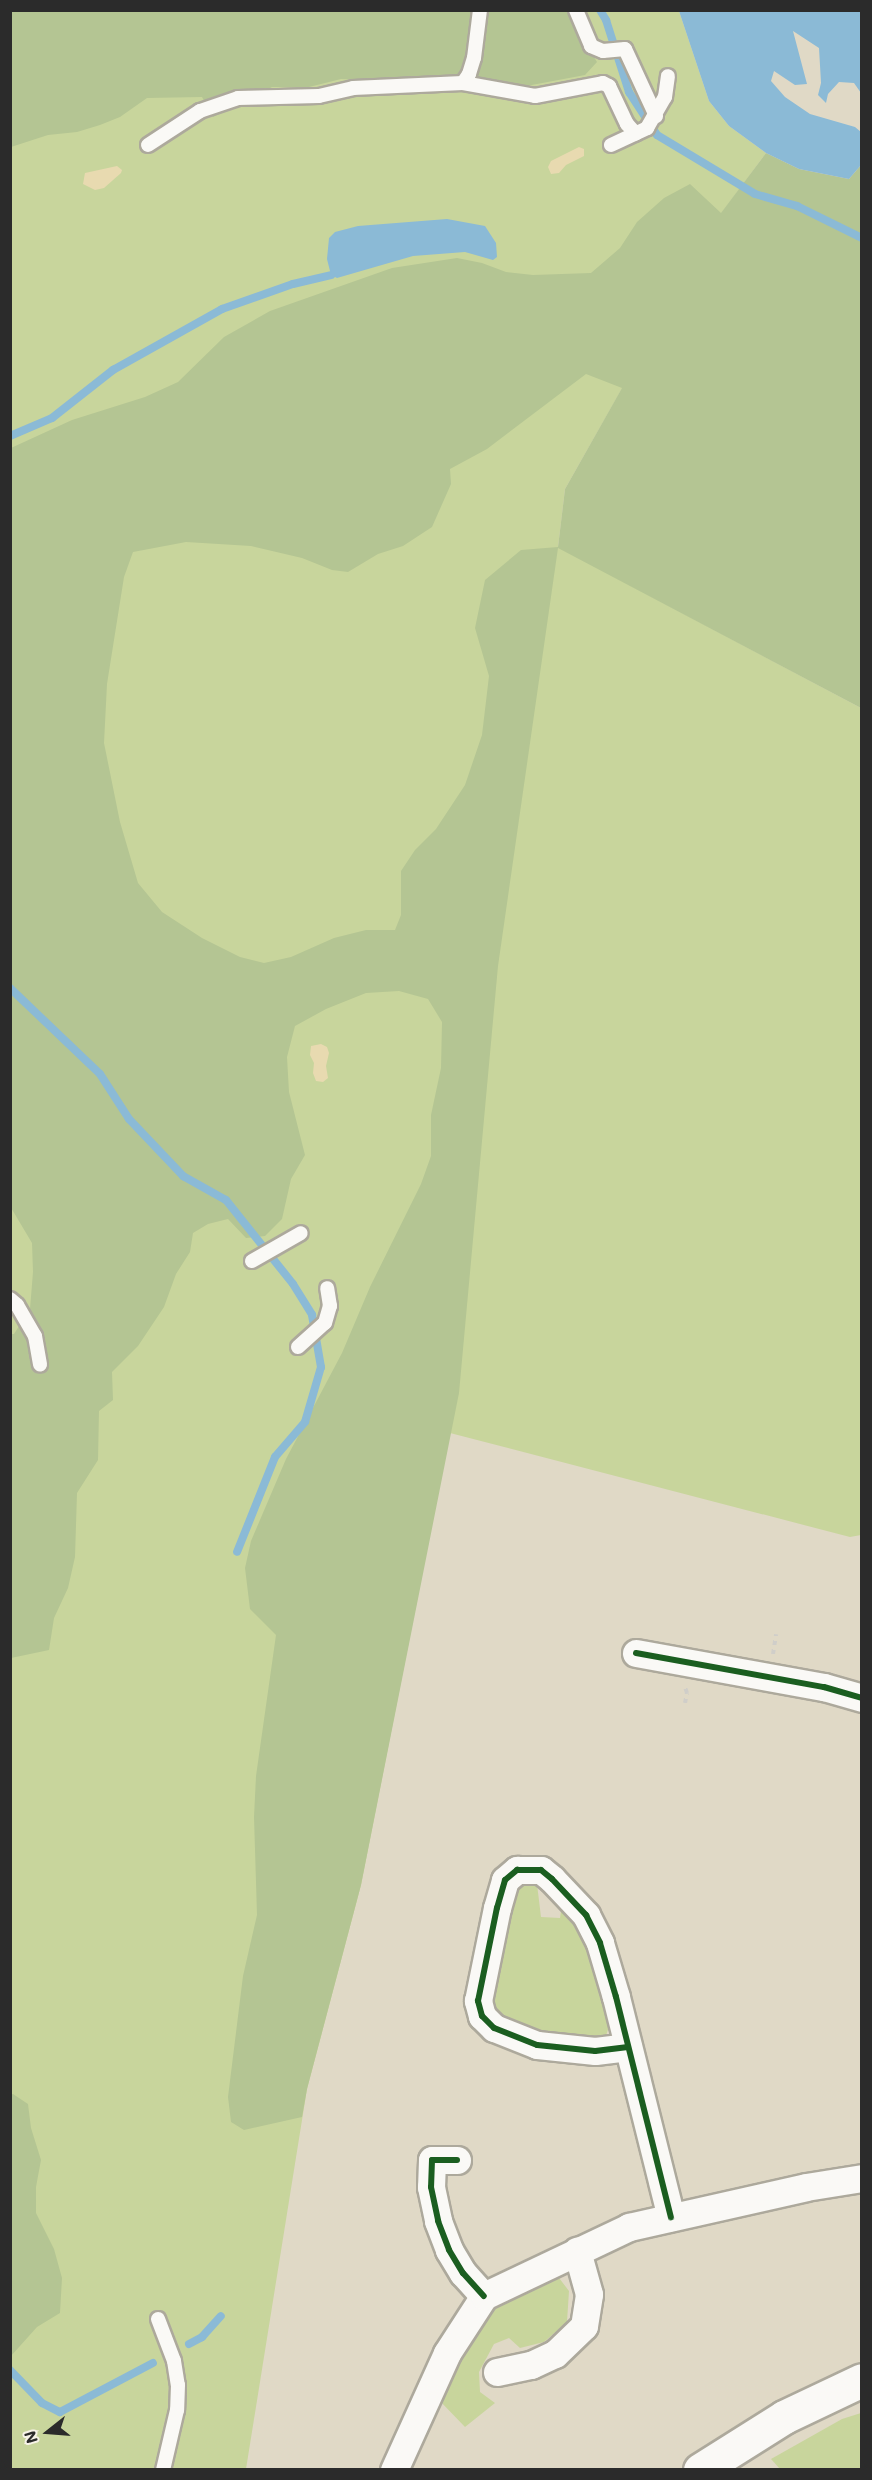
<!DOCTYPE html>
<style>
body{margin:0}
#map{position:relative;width:872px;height:2480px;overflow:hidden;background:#e0d9c6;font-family:Mali,sans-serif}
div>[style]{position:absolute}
.green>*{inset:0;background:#c8d59c}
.forest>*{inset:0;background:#b4c593}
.sand>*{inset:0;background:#e8dab0}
.water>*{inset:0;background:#8bbad6}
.stream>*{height:8px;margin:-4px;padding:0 4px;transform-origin:4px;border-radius:4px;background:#8bbad6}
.path>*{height:4px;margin-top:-2px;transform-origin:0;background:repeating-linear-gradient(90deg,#d0cec9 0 4.5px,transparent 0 9px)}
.roads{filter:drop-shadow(2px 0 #ada99c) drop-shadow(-2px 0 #ada99c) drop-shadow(0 2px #ada99c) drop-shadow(0 -2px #ada99c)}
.service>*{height:14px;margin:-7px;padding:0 7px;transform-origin:7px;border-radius:7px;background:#faf9f6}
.minor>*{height:27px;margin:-13.5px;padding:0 13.5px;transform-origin:13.5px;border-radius:13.5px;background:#faf9f6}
.secondary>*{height:33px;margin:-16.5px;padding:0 16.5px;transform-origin:16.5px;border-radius:16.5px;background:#faf9f6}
.cycleway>*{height:6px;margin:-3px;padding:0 3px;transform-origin:3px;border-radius:3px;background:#1b5e20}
span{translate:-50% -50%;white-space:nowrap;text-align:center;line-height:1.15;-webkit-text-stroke:4.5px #f7f3e8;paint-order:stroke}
.frame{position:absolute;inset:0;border:12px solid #2b2b2b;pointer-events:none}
.north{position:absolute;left:18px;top:2402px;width:60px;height:60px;-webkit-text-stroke:4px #f7f3e8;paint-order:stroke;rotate:253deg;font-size:16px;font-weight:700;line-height:24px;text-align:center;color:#2b2b2b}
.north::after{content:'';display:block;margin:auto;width:21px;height:27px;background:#2b2b2b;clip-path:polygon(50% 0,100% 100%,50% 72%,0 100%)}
</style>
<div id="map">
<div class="green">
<i style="clip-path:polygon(11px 11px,679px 11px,709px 101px,729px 126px,766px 153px,721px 214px,565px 489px,558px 547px,861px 708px,861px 1535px,850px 1537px,450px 1433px,361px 1885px,307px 2089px,246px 2469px,11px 2470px)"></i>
<i style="clip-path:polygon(528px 1884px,537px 1884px,541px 1917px,560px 1918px,561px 1911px,566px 1910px,575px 1919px,594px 1955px,610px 2023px,606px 2036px,569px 2038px,526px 2031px,500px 2018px,490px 2005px,514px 1893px,519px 1887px)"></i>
<i style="clip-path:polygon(556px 2274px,569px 2291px,567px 2322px,544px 2342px,520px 2348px,509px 2338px,494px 2344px,479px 2372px,480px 2392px,495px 2403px,465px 2427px,438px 2399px,479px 2325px,508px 2294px)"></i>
<i style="clip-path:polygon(861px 2413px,861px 2469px,780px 2469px,771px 2459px,842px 2419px)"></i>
</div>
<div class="forest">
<i style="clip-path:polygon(11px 11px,573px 11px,584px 41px,597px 62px,585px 75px,521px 87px,445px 76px,421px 81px,341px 79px,309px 87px,272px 87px,213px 117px,202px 97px,147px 98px,120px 117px,100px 125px,77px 132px,48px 135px,11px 147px)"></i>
<i style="clip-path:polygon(evenodd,766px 153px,799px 169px,849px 179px,861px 165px,861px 708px,558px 548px,498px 966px,459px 1393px,361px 1885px,307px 2089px,302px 2117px,244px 2130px,231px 2122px,228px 2097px,243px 1976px,257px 1915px,254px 1817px,256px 1776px,276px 1635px,250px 1609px,245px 1568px,251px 1541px,286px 1459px,342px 1353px,370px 1287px,421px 1184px,431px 1156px,431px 1115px,441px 1068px,442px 1022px,428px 999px,399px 991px,366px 993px,326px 1009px,295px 1026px,287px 1057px,289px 1092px,305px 1155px,291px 1179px,282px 1219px,265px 1236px,246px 1238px,228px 1219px,208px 1224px,193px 1233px,190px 1252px,176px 1274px,164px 1307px,138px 1346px,112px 1372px,113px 1400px,99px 1411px,98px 1460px,77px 1493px,75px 1557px,68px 1588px,54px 1618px,49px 1650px,11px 1658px,10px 1334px,14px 1334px,30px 1309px,33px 1272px,32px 1243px,10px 1206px,11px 448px,72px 420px,145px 397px,178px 382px,224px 337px,270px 311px,392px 268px,457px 258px,482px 263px,506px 272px,533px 275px,591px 273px,620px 248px,637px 222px,664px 198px,690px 184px,721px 213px,766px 153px,586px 374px,622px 388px,565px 489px,558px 547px,521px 550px,485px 580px,475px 628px,489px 676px,482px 735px,465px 785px,436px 829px,415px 850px,401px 871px,401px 915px,395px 930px,366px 930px,334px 938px,291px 957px,264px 963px,240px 957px,202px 938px,162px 912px,138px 883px,120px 822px,104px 743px,107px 684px,124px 577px,133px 552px,186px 542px,251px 546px,302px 558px,332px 570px,348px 572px,378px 554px,403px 546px,432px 527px,451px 484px,450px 469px,487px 449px,586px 374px)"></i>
<i style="clip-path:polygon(13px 2094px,28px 2104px,31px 2128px,41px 2160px,36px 2187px,36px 2213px,54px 2249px,62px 2278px,60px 2313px,37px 2327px,11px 2356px,10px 2095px)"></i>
</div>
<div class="sand">
<i style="clip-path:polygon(579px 147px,584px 149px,584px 156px,566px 165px,559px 173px,551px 174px,548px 167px,551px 161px)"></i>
<i style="clip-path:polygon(117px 166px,122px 170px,121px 173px,104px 188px,95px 190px,83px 184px,85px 173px)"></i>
<i style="clip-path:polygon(321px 1044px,327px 1047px,329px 1053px,326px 1066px,328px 1078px,323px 1082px,316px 1081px,313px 1073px,314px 1063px,310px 1055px,311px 1046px)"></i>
</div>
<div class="water">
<i style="clip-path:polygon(679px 11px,861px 11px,861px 93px,854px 83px,839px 82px,828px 94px,826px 103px,818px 95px,821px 83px,819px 48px,793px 31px,807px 84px,795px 85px,774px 71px,771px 81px,785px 97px,810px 114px,855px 127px,861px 132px,861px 165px,849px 179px,799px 169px,766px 153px,729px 126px,709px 101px)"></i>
<i style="clip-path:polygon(447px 219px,485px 226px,496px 243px,497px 257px,493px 260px,465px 252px,413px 256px,337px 278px,331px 275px,327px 259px,329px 238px,335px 232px,358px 226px)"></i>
</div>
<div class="stream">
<i style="left:600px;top:10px;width:12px;rotate:59deg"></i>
<i style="left:606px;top:20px;width:76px;rotate:72.3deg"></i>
<i style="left:629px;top:92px;width:51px;rotate:56.9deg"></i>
<i style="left:657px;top:135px;width:114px;rotate:31deg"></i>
<i style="left:755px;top:194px;width:44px;rotate:15.9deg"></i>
<i style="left:797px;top:206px;width:72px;rotate:26.2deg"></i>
<i style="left:10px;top:436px;width:46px;rotate:-23.2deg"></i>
<i style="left:52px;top:418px;width:78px;rotate:-38.2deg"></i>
<i style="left:113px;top:370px;width:125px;rotate:-29.2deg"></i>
<i style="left:222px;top:309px;width:75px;rotate:-19.4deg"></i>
<i style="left:293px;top:284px;width:39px;rotate:-13deg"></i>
<i style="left:10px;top:988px;width:124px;rotate:43.7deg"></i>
<i style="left:100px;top:1074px;width:54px;rotate:57.2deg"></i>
<i style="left:129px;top:1119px;width:79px;rotate:46.5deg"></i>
<i style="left:183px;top:1176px;width:49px;rotate:29.2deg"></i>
<i style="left:226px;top:1200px;width:107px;rotate:51.4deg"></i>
<i style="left:293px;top:1284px;width:36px;rotate:58deg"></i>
<i style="left:312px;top:1315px;width:53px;rotate:80.2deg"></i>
<i style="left:321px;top:1367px;width:57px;rotate:106.2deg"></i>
<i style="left:305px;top:1422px;width:46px;rotate:130.6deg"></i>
<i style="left:275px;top:1457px;width:102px;rotate:111.8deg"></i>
<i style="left:189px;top:2344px;width:15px;rotate:-28deg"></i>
<i style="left:202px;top:2337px;width:28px;rotate:-48deg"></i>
<i style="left:10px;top:2370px;width:46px;rotate:45.9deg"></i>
<i style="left:42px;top:2403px;width:20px;rotate:27deg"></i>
<i style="left:60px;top:2412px;width:105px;rotate:-27.8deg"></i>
</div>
<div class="path">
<i style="left:773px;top:1654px;width:20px;rotate:-81deg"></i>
<i style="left:685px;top:1703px;width:10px;rotate:-79deg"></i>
<i style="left:687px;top:1693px;width:6px;rotate:-108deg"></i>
</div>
<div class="roads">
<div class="service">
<i style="left:576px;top:10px;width:39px;rotate:67deg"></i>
<i style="left:591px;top:46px;width:13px;rotate:23deg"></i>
<i style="left:603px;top:51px;width:22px;rotate:-5deg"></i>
<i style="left:625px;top:49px;width:74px;rotate:65.2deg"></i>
<i style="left:463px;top:83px;width:11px;rotate:-56deg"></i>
<i style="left:469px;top:74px;width:17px;rotate:-73deg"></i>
<i style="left:474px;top:58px;width:48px;rotate:-82.9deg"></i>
<i style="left:148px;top:145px;width:62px;rotate:-33.2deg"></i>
<i style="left:200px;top:111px;width:40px;rotate:-18.9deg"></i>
<i style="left:238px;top:98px;width:81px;rotate:-1.4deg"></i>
<i style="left:319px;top:96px;width:35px;rotate:-13deg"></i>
<i style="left:353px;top:88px;width:110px;rotate:-2.6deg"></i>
<i style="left:463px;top:83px;width:73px;rotate:10.2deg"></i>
<i style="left:535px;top:96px;width:69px;rotate:-10.8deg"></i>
<i style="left:603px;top:83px;width:7px;rotate:27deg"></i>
<i style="left:609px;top:86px;width:42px;rotate:64.7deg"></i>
<i style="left:627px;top:124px;width:13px;rotate:48deg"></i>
<i style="left:611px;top:145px;width:40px;rotate:-25deg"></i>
<i style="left:647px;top:128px;width:36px;rotate:-60deg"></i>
<i style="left:665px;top:97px;width:21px;rotate:-82deg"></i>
<i style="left:252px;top:1261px;width:56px;rotate:-29.7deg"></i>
<i style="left:10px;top:1299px;width:9px;rotate:41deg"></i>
<i style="left:17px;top:1305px;width:36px;rotate:60deg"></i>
<i style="left:35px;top:1336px;width:29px;rotate:80deg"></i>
<i style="left:298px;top:1347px;width:36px;rotate:-42deg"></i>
<i style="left:325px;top:1323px;width:18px;rotate:-74deg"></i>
<i style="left:330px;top:1306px;width:18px;rotate:-99deg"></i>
<i style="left:158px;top:2319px;width:45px;rotate:69.1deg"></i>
<i style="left:174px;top:2361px;width:24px;rotate:81deg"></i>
<i style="left:178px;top:2385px;width:25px;rotate:92deg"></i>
<i style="left:177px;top:2410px;width:62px;rotate:103.1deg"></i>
</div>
<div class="minor">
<i style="left:636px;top:1653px;width:191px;rotate:10.3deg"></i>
<i style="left:824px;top:1687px;width:40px;rotate:16deg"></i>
<i style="left:628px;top:2047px;width:33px;rotate:173deg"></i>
<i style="left:595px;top:2051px;width:58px;rotate:-174.1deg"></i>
<i style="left:537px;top:2045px;width:46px;rotate:-158.4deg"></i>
<i style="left:494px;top:2028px;width:17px;rotate:-135deg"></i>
<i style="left:482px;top:2016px;width:16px;rotate:-105deg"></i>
<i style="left:478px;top:2001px;width:95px;rotate:-78.5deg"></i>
<i style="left:497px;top:1908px;width:29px;rotate:-74deg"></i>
<i style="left:505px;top:1880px;width:16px;rotate:-40deg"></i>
<i style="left:517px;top:1870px;width:24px"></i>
<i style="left:541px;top:1870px;width:14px;rotate:39deg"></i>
<i style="left:552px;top:1879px;width:50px;rotate:46.6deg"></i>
<i style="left:586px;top:1915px;width:31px;rotate:63deg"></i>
<i style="left:600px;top:1943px;width:56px;rotate:73.5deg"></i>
<i style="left:616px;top:1997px;width:227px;rotate:76deg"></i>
<i style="left:457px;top:2160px;width:25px;rotate:180deg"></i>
<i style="left:432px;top:2160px;width:27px;rotate:92deg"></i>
<i style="left:431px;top:2187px;width:35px;rotate:78deg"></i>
<i style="left:438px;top:2221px;width:31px;rotate:69deg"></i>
<i style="left:449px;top:2250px;width:27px;rotate:59deg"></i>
<i style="left:463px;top:2273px;width:31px;rotate:48deg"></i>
<i style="left:497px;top:2372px;width:35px;rotate:-12deg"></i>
<i style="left:531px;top:2365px;width:26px;rotate:-25deg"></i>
<i style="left:555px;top:2354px;width:40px;rotate:-44deg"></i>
<i style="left:584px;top:2326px;width:32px;rotate:-81deg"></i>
<i style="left:589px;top:2294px;width:45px;rotate:-105.6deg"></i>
<i style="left:394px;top:2470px;width:128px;rotate:-65.6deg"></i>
<i style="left:447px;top:2353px;width:68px;rotate:-57deg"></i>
<i style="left:484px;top:2296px;width:161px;rotate:-25.4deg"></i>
<i style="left:629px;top:2227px;width:181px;rotate:-12.7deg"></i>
<i style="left:806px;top:2187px;width:57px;rotate:-9.1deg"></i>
</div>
<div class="secondary">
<i style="left:700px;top:2470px;width:99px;rotate:-32.2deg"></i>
<i style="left:784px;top:2417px;width:86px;rotate:-25.4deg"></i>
</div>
</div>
<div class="cycleway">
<i style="left:636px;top:1653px;width:191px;rotate:10.3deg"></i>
<i style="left:824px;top:1687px;width:40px;rotate:16deg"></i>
<i style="left:628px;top:2047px;width:33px;rotate:173deg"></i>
<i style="left:595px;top:2051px;width:58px;rotate:-174.1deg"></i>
<i style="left:537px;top:2045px;width:46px;rotate:-158.4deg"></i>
<i style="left:494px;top:2028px;width:17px;rotate:-135deg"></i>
<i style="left:482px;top:2016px;width:16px;rotate:-105deg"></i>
<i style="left:478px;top:2001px;width:95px;rotate:-78.5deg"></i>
<i style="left:497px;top:1908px;width:29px;rotate:-74deg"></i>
<i style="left:505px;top:1880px;width:16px;rotate:-40deg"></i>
<i style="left:517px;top:1870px;width:24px"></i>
<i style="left:541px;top:1870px;width:14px;rotate:39deg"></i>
<i style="left:552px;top:1879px;width:50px;rotate:46.6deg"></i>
<i style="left:586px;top:1915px;width:31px;rotate:63deg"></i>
<i style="left:600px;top:1943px;width:56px;rotate:73.5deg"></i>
<i style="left:616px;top:1997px;width:227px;rotate:76deg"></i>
<i style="left:457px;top:2160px;width:25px;rotate:180deg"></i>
<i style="left:432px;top:2160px;width:27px;rotate:92deg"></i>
<i style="left:431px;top:2187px;width:35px;rotate:78deg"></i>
<i style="left:438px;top:2221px;width:31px;rotate:69deg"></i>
<i style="left:449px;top:2250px;width:27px;rotate:59deg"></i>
<i style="left:463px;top:2273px;width:31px;rotate:48deg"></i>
</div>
<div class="frame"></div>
<div class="north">N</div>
</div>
